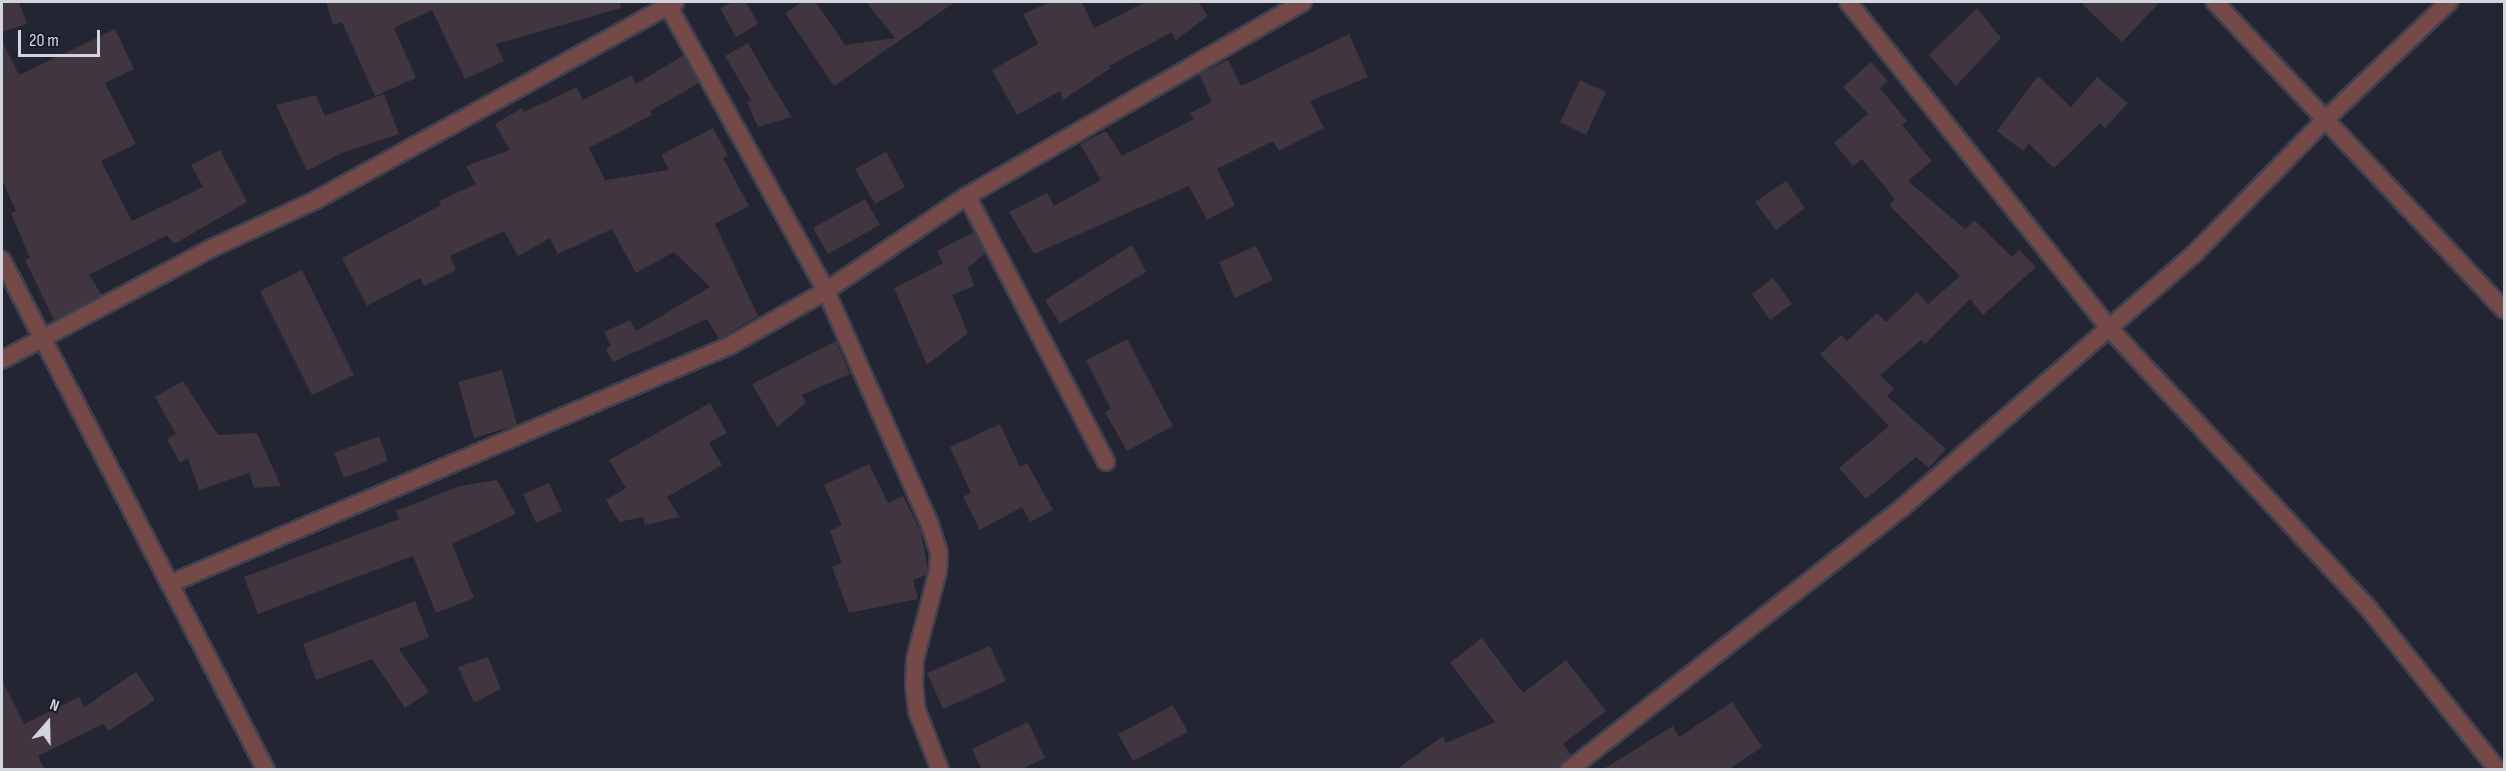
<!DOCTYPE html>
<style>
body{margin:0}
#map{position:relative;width:2506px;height:771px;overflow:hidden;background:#232532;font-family:"Sofia Sans Condensed",sans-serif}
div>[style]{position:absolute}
.building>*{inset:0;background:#41353f}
.roads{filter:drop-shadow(2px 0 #3f414e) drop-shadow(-2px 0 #3f414e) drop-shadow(0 2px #3f414e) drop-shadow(0 -2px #3f414e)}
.minor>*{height:16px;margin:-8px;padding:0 8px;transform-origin:8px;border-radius:8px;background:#764949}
.tertiary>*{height:16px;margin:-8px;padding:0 8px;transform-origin:8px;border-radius:8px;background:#764949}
span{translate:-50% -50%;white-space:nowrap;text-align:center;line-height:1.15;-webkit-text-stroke:6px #1a1b28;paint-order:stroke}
.frame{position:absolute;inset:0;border:3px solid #d3d5de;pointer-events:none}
.north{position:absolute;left:18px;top:693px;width:60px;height:60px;-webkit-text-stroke:4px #1a1b28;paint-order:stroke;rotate:20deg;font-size:16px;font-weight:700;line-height:24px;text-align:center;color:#d3d5de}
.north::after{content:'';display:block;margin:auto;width:21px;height:27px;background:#d3d5de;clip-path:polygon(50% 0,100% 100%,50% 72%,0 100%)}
.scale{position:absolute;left:18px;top:30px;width:82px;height:27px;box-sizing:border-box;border:3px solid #d3d5de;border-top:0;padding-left:8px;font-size:18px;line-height:21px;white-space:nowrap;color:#d3d5de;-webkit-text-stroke:4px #1a1b28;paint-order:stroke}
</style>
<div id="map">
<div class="building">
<i style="clip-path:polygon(2px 2px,19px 2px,27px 24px,2px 32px)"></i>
<i style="clip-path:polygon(326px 2px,620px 2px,621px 8px,496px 44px,504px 61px,465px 79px,432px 10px,394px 28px,416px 78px,375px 96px,342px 22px,333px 25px)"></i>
<i style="clip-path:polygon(733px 2px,746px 2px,758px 24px,736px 37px,720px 8px)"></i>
<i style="clip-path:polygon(802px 2px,816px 2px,845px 45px,895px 38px,866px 2px,955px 2px,834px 86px,785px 13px)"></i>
<i style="clip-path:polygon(1050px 2px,1082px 2px,1094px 28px,1145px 2px,1198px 2px,1208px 16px,1176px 40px,1172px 32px,1109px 66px,1111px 68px,1063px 100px,1060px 91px,1017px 115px,992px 70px,1038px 44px,1023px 14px)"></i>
<i style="clip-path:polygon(2080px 2px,2160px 2px,2122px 42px)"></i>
<i style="clip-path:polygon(1977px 8px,2001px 38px,1956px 86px,1929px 55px)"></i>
<i style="clip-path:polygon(115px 29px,134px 69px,105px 83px,136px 144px,101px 161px,132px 221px,203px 187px,191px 165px,220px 150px,247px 202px,174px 244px,167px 235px,89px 275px,102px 295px,54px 320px,25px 260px,30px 258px,11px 213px,16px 211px,2px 180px,2px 41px,19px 75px)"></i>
<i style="clip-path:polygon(1349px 34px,1368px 77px,1310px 101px,1324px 128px,1279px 151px,1273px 141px,1217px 169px,1235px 205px,1207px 220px,1189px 186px,1034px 254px,1009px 212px,1047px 193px,1054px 206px,1101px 180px,1080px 144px,1106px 131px,1122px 156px,1194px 119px,1190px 113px,1212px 102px,1199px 74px,1228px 60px,1241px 86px)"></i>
<i style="clip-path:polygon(748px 43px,772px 85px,792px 117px,758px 127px,747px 102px,751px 100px,725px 56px)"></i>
<i style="clip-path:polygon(684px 55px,699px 83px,650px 111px,652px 115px,589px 148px,605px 180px,669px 170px,661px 155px,713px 128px,728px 156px,723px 158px,749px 206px,715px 224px,758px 316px,719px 339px,707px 319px,613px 362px,606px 349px,611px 345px,604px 332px,630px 320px,636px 331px,710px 287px,674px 252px,636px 273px,612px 229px,558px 254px,550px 238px,518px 256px,504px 231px,450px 256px,456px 270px,424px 286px,420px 278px,367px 306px,342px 258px,441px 205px,439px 201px,476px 184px,466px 166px,510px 150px,495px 124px,522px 108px,524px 112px,577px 87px,583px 100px,631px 75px,636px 84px)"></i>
<i style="clip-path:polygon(1871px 62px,1888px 81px,1880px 88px,1907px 121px,1902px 125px,1932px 161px,1908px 181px,1965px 229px,1974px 220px,2012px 257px,2019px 250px,2036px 267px,1983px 315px,1970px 299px,1925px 344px,1921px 340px,1880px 375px,1894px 389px,1887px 396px,1946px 449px,1929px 468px,1916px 457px,1866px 499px,1839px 468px,1889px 426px,1820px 354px,1841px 335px,1847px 341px,1877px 313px,1886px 322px,1917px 292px,1928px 304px,1960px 276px,1889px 205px,1895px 199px,1862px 159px,1853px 166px,1834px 143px,1868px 114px,1843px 87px)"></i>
<i style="clip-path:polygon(2038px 76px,2071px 107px,2097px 77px,2128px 103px,2105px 128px,2100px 123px,2054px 168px,2029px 144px,2023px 151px,1997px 131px)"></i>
<i style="clip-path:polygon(1580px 80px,1606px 92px,1586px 135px,1560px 122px)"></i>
<i style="clip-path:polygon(384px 94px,399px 134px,342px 153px,307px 171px,276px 105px,316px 95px,325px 116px)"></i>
<i style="clip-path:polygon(886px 152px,905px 187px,875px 204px,855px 169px)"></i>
<i style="clip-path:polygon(1786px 181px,1805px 208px,1776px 230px,1755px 202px)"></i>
<i style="clip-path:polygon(865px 199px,880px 225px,828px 254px,813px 228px)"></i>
<i style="clip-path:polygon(974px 232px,985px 253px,968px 268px,974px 286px,952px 295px,968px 333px,927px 365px,894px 288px,943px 263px,937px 251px)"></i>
<i style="clip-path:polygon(1132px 245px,1146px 272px,1060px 324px,1045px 300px)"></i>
<i style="clip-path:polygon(1256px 246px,1273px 280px,1235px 298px,1219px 262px)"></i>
<i style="clip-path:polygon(302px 270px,354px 375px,312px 395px,260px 291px)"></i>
<i style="clip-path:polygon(1773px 278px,1792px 304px,1770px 320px,1752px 294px)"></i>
<i style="clip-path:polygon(1127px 339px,1173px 426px,1127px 451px,1105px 412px,1111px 409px,1086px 360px)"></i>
<i style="clip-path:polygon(836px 341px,850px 374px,802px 395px,806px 403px,777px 427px,752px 384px)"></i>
<i style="clip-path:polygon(502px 370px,517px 425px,474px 438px,458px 382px)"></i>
<i style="clip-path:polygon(183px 381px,218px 435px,257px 433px,281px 486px,254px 488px,249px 473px,199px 490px,188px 458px,180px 463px,167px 439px,176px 434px,155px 397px)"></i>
<i style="clip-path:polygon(710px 403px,727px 433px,709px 443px,722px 465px,667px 497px,680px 517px,645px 525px,643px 517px,619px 522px,606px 500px,626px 488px,609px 460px)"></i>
<i style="clip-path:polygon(1000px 424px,1020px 467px,1027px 463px,1053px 510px,1030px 522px,1022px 507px,980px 530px,963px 497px,971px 493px,950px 447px)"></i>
<i style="clip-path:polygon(379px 436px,388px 461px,344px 478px,334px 453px)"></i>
<i style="clip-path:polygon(869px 464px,888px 503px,903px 496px,921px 532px,928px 569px,926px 575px,913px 580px,918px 599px,849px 613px,832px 567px,842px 563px,830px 531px,842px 525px,824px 485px)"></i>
<i style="clip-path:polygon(497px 480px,516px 514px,452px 544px,474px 598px,436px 613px,413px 556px,258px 614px,244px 577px,399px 519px,396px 511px,460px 486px)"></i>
<i style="clip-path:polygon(549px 483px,562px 511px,536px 523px,523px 494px)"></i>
<i style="clip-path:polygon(415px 601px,429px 637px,399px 649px,429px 692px,405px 708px,372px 659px,316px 680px,303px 644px)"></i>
<i style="clip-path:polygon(1482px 638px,1523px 693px,1566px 660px,1606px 711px,1563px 744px,1571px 755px,1559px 770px,1396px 770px,1443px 736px,1446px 743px,1495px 722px,1450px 663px)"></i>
<i style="clip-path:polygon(990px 646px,1006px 681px,943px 709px,927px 673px)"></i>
<i style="clip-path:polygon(488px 657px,501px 689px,474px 703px,458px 667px)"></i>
<i style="clip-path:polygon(136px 672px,155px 700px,108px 731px,103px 724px,38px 756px,45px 770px,2px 770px,2px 680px,24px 724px,79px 697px,84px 707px)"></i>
<i style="clip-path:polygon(1732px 702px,1762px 747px,1728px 770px,1602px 770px,1673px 726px,1679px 737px)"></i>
<i style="clip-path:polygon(1173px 705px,1188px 732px,1133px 761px,1118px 734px)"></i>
<i style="clip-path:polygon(1028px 722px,1045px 758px,1020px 770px,982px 770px,972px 749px)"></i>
</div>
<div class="roads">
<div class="minor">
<i style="left:666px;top:2px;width:330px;rotate:61deg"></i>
<i style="left:826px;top:291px;width:256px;rotate:66deg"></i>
<i style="left:930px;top:525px;width:28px;rotate:72deg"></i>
<i style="left:939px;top:552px;width:19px;rotate:93deg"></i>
<i style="left:938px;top:571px;width:91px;rotate:104.6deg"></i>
<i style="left:915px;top:659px;width:27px;rotate:92deg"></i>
<i style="left:914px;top:686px;width:25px;rotate:83deg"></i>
<i style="left:917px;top:711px;width:63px;rotate:68.7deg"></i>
<i style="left:1848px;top:2px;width:418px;rotate:51.3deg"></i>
<i style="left:2109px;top:328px;width:376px;rotate:47.2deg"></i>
<i style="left:2365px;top:604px;width:213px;rotate:51.3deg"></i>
<i style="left:2215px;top:2px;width:422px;rotate:46.8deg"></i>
<i style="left:967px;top:196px;width:300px;rotate:62.4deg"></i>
<i style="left:2px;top:360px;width:236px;rotate:-28.1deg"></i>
<i style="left:210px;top:249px;width:119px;rotate:-24.8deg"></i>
<i style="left:318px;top:199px;width:408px;rotate:-28.9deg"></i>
<i style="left:169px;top:584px;width:608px;rotate:-23.03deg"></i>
<i style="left:729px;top:346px;width:112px;rotate:-29.6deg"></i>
<i style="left:826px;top:291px;width:170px;rotate:-34deg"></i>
<i style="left:967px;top:196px;width:388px;rotate:-30deg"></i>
<i style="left:1569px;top:770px;width:425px;rotate:-38.2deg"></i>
<i style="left:1903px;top:507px;width:388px;rotate:-41deg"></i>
<i style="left:2196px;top:252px;width:186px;rotate:-45.7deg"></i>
<i style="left:2326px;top:119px;width:170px;rotate:-43.6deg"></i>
</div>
<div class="tertiary">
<i style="left:2px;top:260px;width:574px;rotate:62.63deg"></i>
</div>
</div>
<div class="frame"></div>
<div class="north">N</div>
<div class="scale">20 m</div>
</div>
